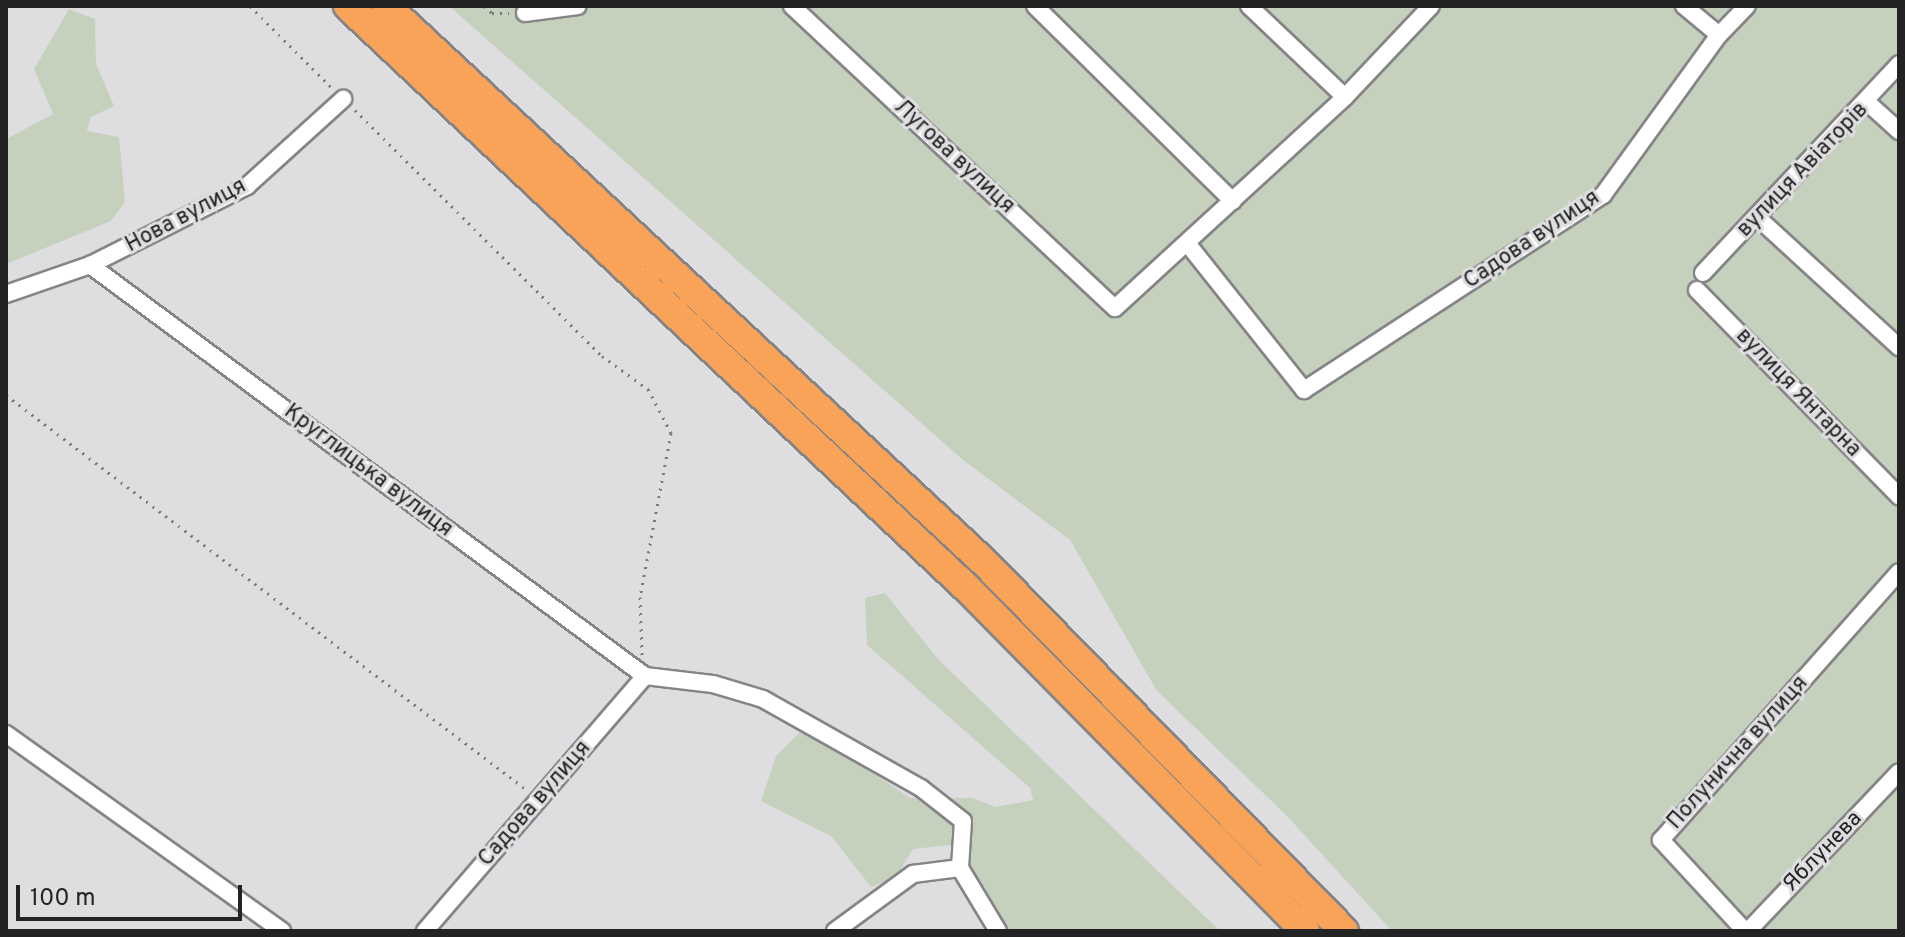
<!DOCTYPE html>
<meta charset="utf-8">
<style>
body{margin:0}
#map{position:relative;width:1905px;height:937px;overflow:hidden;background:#dedee1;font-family:Overpass,sans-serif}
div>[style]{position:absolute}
.green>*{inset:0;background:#c6d1bd}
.path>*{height:3px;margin-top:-1.5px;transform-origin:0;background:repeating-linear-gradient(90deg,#7a7a7c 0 2px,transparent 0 8px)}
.roads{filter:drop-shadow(2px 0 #858588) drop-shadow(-2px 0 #858588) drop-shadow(0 2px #858588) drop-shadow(0 -2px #858588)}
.street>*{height:16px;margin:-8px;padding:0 8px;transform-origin:8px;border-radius:8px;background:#fff}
.highway>*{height:28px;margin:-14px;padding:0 14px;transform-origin:14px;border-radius:14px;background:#f8a358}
span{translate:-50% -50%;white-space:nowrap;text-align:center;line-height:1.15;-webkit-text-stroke:6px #dedee1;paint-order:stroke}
.street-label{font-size:22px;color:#232324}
.frame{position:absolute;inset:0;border:8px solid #232324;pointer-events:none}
.scale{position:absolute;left:16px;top:885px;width:226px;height:36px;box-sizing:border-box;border:4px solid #232324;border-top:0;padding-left:10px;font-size:24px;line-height:28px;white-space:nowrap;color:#232324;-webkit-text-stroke:6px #dedee1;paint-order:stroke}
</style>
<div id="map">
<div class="green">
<i style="clip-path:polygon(449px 6px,1899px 6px,1899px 931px,1392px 931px,1287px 816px,1157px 691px,1070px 540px,963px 460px)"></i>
<i style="clip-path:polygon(69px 9px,95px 19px,96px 64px,114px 106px,91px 117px,87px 131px,119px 137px,125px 202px,111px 221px,6px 264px,6px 139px,53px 114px,34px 69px)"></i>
<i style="clip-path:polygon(885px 593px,938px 659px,1220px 931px,1004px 931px,950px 845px,913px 849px,896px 877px,871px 887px,831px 836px,761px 801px,776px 756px,799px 733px,815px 734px,910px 798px,973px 798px,995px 807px,1033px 800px,1030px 788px,867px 645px,865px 598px)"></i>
</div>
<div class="path">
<i style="left:250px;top:6px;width:116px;rotate:45deg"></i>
<i style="left:484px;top:6px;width:11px;rotate:41deg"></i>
<i style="left:492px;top:13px;width:17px"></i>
<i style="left:355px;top:110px;width:349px;rotate:44.9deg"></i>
<i style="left:602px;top:356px;width:57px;rotate:35.7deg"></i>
<i style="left:648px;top:389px;width:50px;rotate:62.4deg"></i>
<i style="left:671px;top:433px;width:167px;rotate:100.7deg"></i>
<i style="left:640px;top:597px;width:58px;rotate:88deg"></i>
<i style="left:6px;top:395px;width:654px;rotate:37.17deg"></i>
</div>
<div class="roads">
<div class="street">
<i style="left:792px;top:6px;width:442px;rotate:43.1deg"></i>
<i style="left:1115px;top:308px;width:312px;rotate:-42.5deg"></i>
<i style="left:1345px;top:97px;width:125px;rotate:-46.6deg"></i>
<i style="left:1035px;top:6px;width:278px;rotate:44.6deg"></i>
<i style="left:1249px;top:6px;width:132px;rotate:43.5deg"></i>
<i style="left:1684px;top:6px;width:45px;rotate:39.6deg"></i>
<i style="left:525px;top:13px;width:53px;rotate:-7.5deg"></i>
<i style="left:1868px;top:103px;width:42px;rotate:42.1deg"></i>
<i style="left:1757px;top:217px;width:193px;rotate:42.5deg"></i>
<i style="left:1187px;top:243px;width:188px;rotate:51.5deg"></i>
<i style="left:1304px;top:390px;width:357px;rotate:-33.1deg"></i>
<i style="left:1603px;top:195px;width:198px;rotate:-54.1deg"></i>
<i style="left:1719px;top:35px;width:40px;rotate:-46deg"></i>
<i style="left:90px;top:265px;width:691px;rotate:36.52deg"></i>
<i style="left:645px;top:676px;width:68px;rotate:6.7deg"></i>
<i style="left:713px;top:684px;width:52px;rotate:16.7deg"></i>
<i style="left:763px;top:699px;width:181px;rotate:29.4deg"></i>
<i style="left:921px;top:788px;width:53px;rotate:38.2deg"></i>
<i style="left:963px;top:821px;width:47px;rotate:93.7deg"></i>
<i style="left:960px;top:868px;width:74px;rotate:58.9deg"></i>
<i style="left:1703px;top:273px;width:287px;rotate:-46.8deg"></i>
<i style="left:1697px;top:290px;width:289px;rotate:45.6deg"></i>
<i style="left:6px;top:294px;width:89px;rotate:-19deg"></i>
<i style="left:90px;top:265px;width:176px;rotate:-26.7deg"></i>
<i style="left:247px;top:186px;width:130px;rotate:-42.2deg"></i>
<i style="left:6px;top:734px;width:339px;rotate:35.5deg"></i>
<i style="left:425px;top:931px;width:337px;rotate:-49.2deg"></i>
<i style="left:835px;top:931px;width:97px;rotate:-36.2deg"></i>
<i style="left:913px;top:874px;width:47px;rotate:-7.3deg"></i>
<i style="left:1745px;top:931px;width:124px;rotate:-132.7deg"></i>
<i style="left:1661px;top:840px;width:358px;rotate:-48.4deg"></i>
<i style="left:1748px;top:931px;width:219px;rotate:-46.5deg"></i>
</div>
<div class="highway">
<i style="left:348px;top:6px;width:851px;rotate:43.24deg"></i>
<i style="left:968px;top:589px;width:480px;rotate:45.4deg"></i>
<i style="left:386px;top:6px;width:818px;rotate:42.92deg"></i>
<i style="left:985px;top:563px;width:514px;rotate:45.71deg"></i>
</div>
</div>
<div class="street-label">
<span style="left:954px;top:157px;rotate:43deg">Лугова вулиця</span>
<span style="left:1803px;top:170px;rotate:-46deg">вулиця Авіаторів</span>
<span style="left:186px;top:216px;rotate:-28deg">Нова вулиця</span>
<span style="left:1532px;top:240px;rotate:-34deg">Садова вулиця</span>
<span style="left:1798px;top:393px;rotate:46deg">вулиця Янтарна</span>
<span style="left:368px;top:471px;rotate:37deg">Круглицька вулиця</span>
<span style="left:1738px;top:753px;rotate:-48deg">Полунична вулиця</span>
<span style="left:535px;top:804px;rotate:-49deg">Садова вулиця</span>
<span style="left:1823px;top:852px;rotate:-46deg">Яблунева</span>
</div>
<div class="frame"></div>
<div class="scale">100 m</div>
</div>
